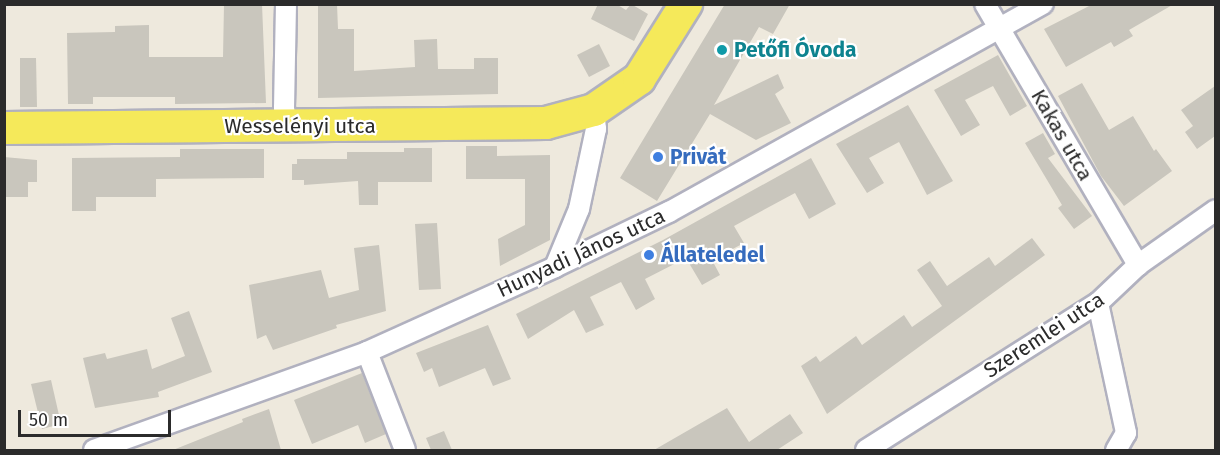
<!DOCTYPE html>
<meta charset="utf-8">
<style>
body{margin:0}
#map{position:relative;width:1220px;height:455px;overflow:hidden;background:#eee9dd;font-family:"Fira Sans",sans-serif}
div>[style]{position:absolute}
.building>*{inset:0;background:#c9c6bd}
.roads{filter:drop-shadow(2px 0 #b1b1bf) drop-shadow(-2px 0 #b1b1bf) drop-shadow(0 2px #b1b1bf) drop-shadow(0 -2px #b1b1bf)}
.street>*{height:20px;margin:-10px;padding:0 10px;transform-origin:10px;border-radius:10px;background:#fff}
.primary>*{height:32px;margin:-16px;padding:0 16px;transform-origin:16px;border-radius:16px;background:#f5e95a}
.dots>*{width:16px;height:16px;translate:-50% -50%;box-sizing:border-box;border:3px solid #fff;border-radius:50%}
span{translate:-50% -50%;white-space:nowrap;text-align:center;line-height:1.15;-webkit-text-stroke:4.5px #fff;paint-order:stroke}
.culture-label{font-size:21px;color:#0d838f;font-weight:700}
.left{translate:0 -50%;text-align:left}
.street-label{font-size:21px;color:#2b2b2b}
.shop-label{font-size:21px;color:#366cbe;font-weight:700}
.frame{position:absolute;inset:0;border:6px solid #2b2b2b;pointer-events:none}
.scale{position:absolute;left:18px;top:410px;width:153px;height:27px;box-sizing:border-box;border:3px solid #2b2b2b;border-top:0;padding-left:8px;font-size:18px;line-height:21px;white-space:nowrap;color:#2b2b2b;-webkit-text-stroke:4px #fff;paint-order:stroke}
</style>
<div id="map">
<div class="building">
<i style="clip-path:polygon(224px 4px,262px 4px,266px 103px,175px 104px,175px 97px,93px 97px,93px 104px,68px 104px,67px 33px,115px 32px,115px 26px,149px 25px,149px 57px,223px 57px)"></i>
<i style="clip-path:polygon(318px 4px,337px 4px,338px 29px,354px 29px,354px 71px,415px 67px,414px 40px,437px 39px,438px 69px,474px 69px,474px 58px,498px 58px,498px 94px,318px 98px)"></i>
<i style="clip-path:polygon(598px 4px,616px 4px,626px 10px,631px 4px,648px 14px,634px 41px,591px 19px)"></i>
<i style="clip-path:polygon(725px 4px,790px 4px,773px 34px,759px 27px,714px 105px,778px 74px,784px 88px,775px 94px,791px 123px,756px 140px,710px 114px,657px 201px,620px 178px)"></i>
<i style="clip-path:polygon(1093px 4px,1174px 4px,1129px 30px,1133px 36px,1114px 47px,1111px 42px,1066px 67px,1044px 29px)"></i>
<i style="clip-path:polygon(599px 44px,610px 66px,589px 77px,577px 55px)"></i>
<i style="clip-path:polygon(998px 55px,1027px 106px,1010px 116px,993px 86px,965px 100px,980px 125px,961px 136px,934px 90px)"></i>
<i style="clip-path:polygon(20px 58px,36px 58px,37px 107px,20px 107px)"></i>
<i style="clip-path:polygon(1082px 83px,1109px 130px,1133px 116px,1154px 151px,1156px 149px,1172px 171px,1124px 206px,1101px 176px,1058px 96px)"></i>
<i style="clip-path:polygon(1215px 86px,1215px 136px,1197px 149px,1185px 132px,1193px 126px,1181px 110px)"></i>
<i style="clip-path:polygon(908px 105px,953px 181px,927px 195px,899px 142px,869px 158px,884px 183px,867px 193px,836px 144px)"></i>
<i style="clip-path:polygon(1043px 133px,1055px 154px,1048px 158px,1092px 216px,1074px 229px,1058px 208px,1062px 205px,1025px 143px)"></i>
<i style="clip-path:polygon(466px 146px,497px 146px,497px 156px,550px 155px,550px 240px,500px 266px,498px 239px,525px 225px,525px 179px,466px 179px)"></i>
<i style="clip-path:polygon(404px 148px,432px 148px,432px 182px,378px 182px,378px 205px,359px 205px,358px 181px,304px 185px,304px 180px,292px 180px,292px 164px,297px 164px,297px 159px,347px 159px,347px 152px,404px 152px)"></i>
<i style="clip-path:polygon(180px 149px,264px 149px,264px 178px,156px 179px,156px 197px,96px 197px,96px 211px,72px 211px,72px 158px,180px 157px)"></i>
<i style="clip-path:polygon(4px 157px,37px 160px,37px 182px,28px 182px,28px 197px,4px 197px)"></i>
<i style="clip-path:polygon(811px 158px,836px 204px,809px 219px,795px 193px,734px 226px,744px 243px,712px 260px,720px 275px,702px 285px,686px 258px,645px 279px,655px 299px,636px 310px,621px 282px,590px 297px,604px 325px,586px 333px,574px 310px,528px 339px,516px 314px,663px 240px)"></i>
<i style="clip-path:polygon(437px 223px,441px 289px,419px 290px,415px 224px)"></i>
<i style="clip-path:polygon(1032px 238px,1045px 255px,827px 414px,801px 366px,816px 356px,820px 362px,856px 336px,862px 345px,904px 315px,912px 327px,942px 306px,917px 270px,930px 261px,947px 286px,989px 257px,995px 266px)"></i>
<i style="clip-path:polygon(379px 245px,386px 311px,336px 325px,337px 328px,273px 350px,266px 335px,257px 339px,249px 285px,321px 270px,329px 298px,359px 290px,354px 248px)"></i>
<i style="clip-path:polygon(189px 311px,212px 372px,158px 392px,159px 397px,95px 408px,83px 358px,105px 353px,107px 359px,147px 349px,152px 369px,185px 356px,171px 318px)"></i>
<i style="clip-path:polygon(488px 325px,511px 379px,493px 386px,485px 368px,439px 387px,432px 368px,424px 372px,416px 353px)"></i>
<i style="clip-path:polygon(362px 373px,386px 434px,365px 443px,358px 425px,312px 444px,294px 400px)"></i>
<i style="clip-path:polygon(51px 380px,61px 424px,42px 429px,31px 384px)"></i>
<i style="clip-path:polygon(727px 408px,749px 442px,790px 414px,803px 433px,777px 450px,654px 450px)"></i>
<i style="clip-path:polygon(269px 409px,281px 450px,173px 450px,243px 422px,242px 419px)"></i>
<i style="clip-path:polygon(444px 431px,452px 450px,431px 450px,426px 438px)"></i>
</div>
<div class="roads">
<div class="street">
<i style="left:286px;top:4px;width:104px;rotate:91.1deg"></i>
<i style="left:284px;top:108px;width:18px;rotate:81deg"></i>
<i style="left:985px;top:4px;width:303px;rotate:59.6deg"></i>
<i style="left:555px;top:267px;width:63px;rotate:-67.5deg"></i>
<i style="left:579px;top:209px;width:82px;rotate:-78deg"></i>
<i style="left:596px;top:129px;width:19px;rotate:-96deg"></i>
<i style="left:1098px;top:303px;width:133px;rotate:77.8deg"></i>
<i style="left:1126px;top:433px;width:20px;rotate:120deg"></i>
<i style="left:367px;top:352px;width:105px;rotate:68.8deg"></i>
<i style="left:94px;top:450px;width:290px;rotate:-19.7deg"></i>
<i style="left:367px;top:352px;width:206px;rotate:-24.3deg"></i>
<i style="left:555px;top:267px;width:127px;rotate:-25.8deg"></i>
<i style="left:669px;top:212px;width:428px;rotate:-29.1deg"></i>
<i style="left:866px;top:450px;width:275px;rotate:-32.4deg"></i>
<i style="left:1098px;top:303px;width:55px;rotate:-43.5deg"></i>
<i style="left:1138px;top:265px;width:95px;rotate:-35.2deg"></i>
</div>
<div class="primary">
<i style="left:4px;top:128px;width:542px;rotate:-0.53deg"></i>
<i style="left:546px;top:123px;width:50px;rotate:-15.2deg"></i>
<i style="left:594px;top:110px;width:55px;rotate:-34.6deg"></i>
<i style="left:639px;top:79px;width:89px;rotate:-57.9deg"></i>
</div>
</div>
<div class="dots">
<i style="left:722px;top:50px;background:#0f9aa8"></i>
<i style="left:658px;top:157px;background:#3f7fe0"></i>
<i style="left:649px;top:255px;background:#3f7fe0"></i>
</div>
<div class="culture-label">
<span class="left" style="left:734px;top:50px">Petőfi Óvoda</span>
</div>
<div class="street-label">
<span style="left:300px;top:126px">Wesselényi utca</span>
<span style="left:1062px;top:135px;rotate:60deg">Kakas utca</span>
<span style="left:581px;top:253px;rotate:-25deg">Hunyadi János utca</span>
<span style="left:1044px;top:335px;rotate:-33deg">Szeremlei utca</span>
</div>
<div class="shop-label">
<span class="left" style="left:670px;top:157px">Privát</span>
<span class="left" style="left:661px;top:255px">Állateledel</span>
</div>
<div class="frame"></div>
<div class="scale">50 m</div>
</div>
